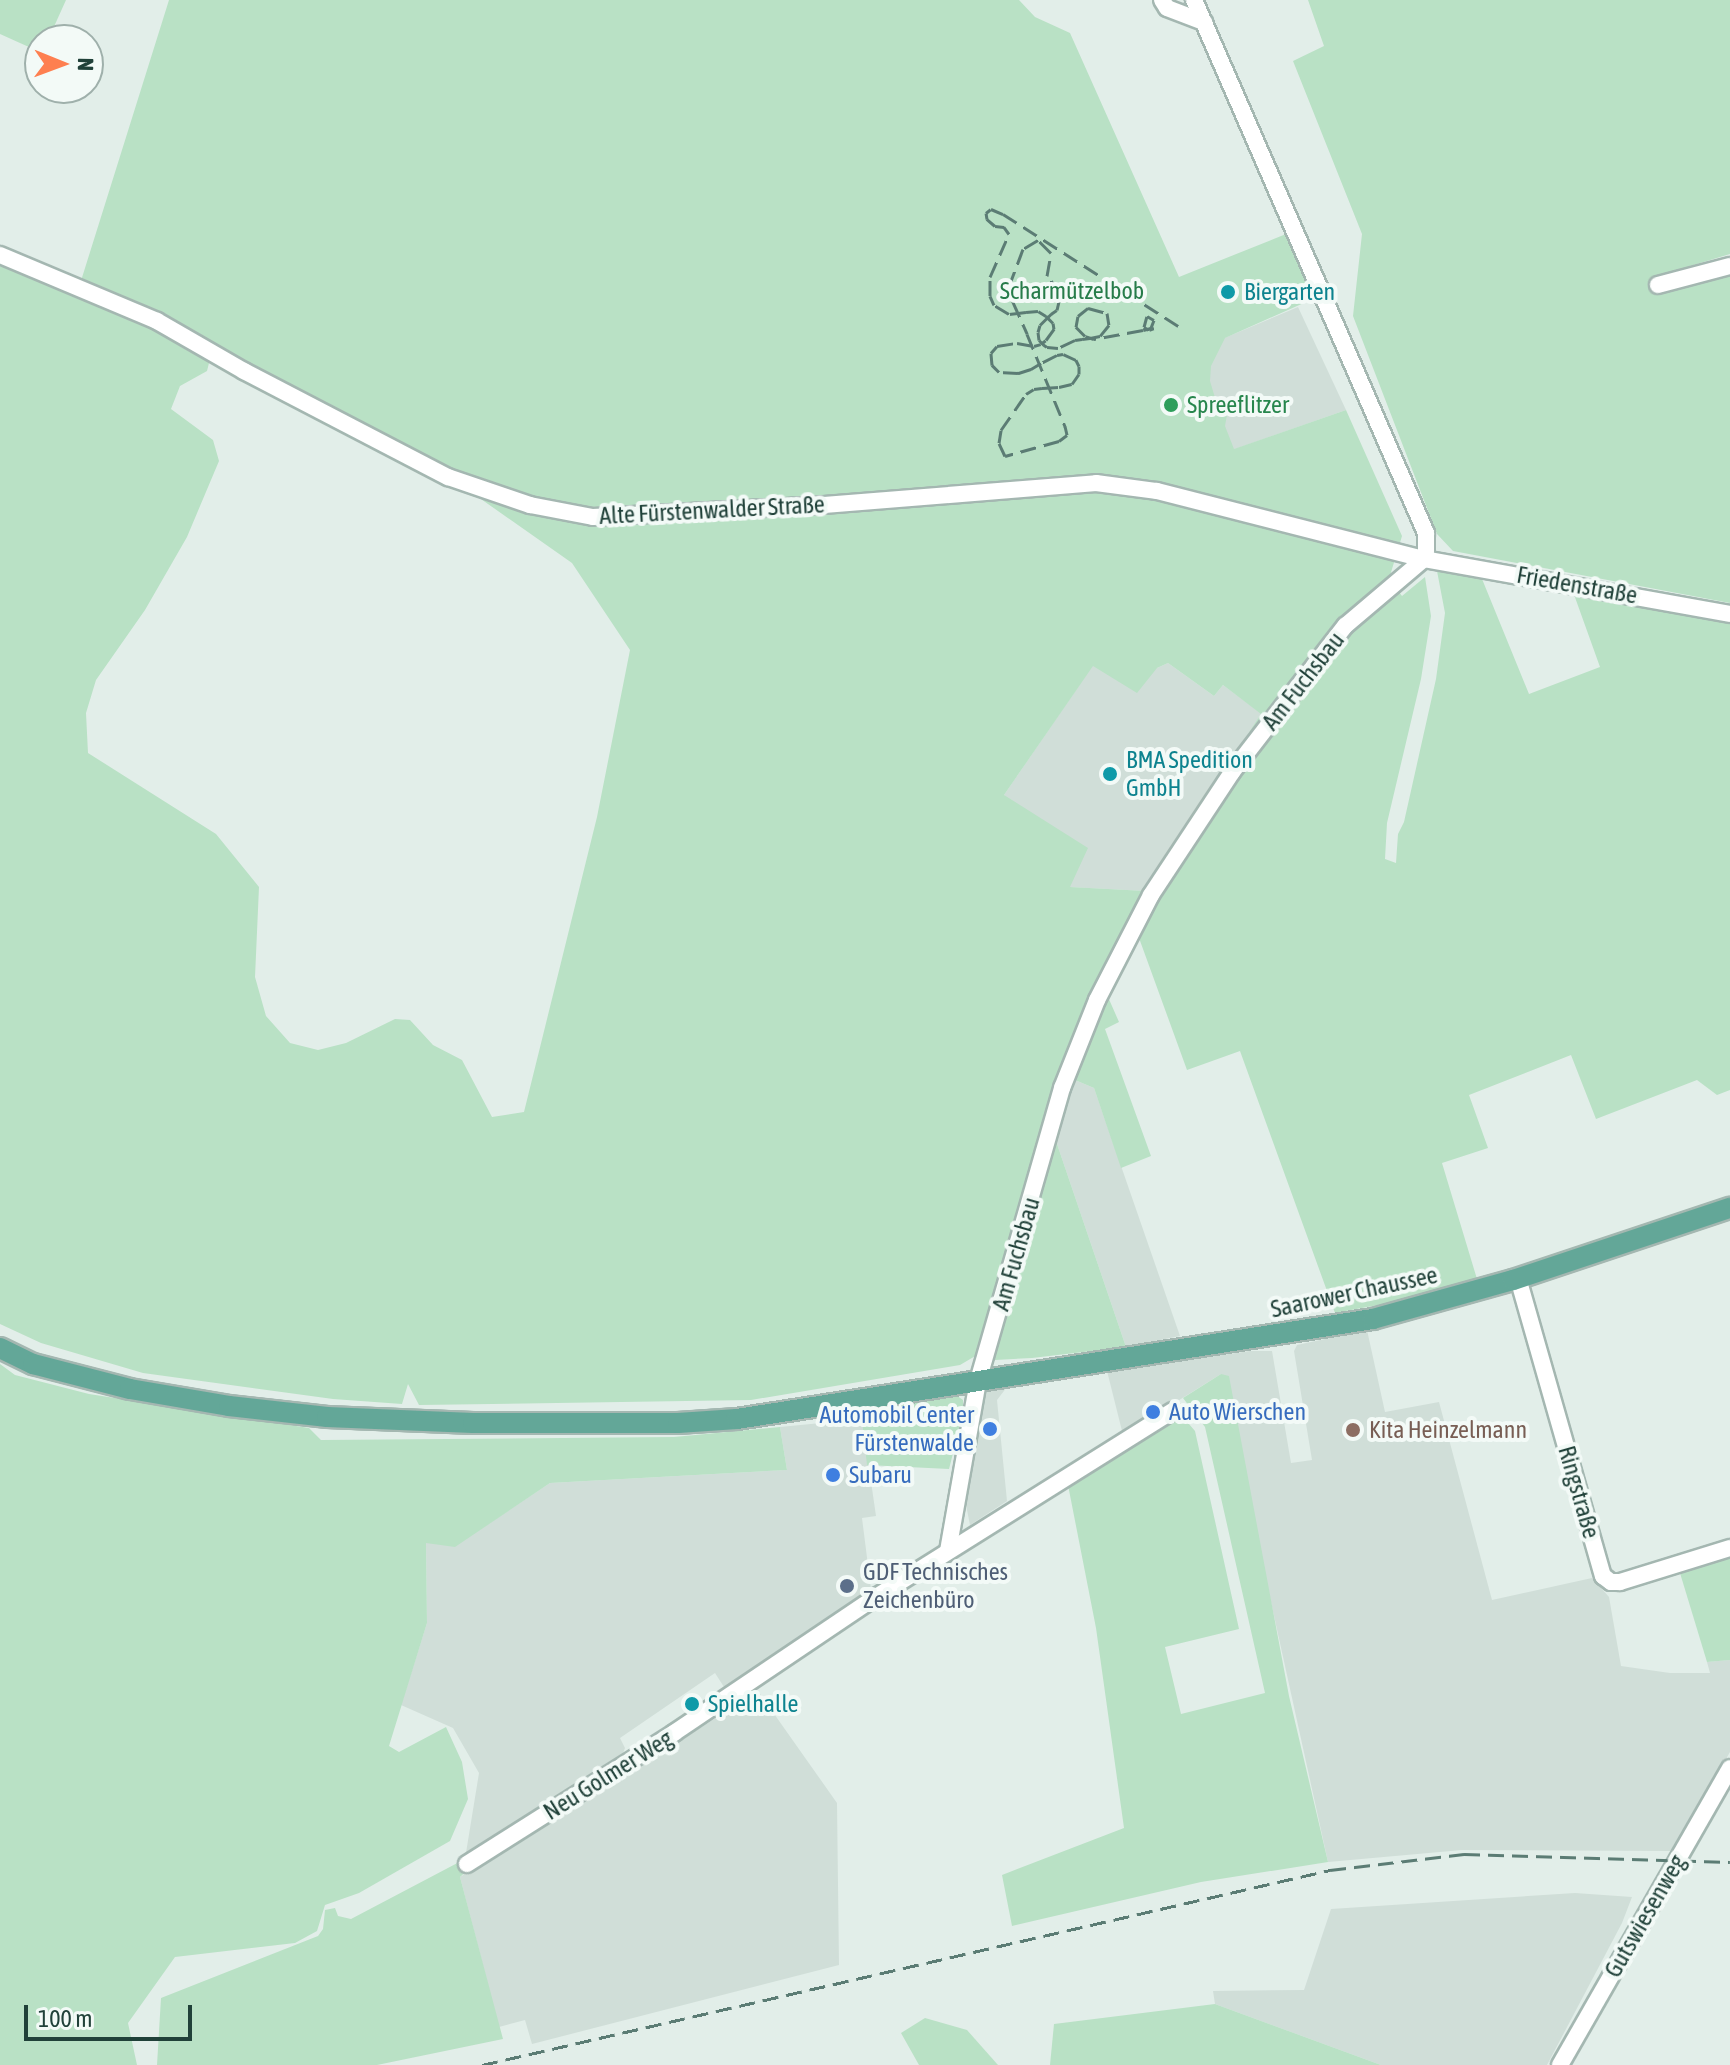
<!DOCTYPE html>
<meta charset="utf-8">
<style>
body{margin:0}
#map{position:relative;width:1730px;height:2065px;overflow:hidden;background:#e2eee9;font-family:"Asap Condensed",sans-serif}
div>[style]{position:absolute}
.built>*{inset:0;background:#d0ded8}
.green>*{inset:0;background:#b9e1c5}
.roads{filter:drop-shadow(2px 0 #a4b7b1) drop-shadow(-2px 0 #a4b7b1) drop-shadow(0 2px #a4b7b1) drop-shadow(0 -2px #a4b7b1)}
.minor>*{height:16px;margin:-8px;padding:0 8px;transform-origin:8px;border-radius:8px;background:#fff}
.major>*{height:20px;margin:-10px;padding:0 10px;transform-origin:10px;border-radius:10px;background:#63a798}
.rail>*{height:3px;margin-top:-1.5px;transform-origin:0;background:repeating-linear-gradient(90deg,#5b7c74 0 16px,transparent 0 24px)}
.dots>*{width:22px;height:22px;translate:-50% -50%;box-sizing:border-box;border:4px solid #f3faf7;border-radius:50%}
span{translate:-50% -50%;white-space:nowrap;text-align:center;line-height:1.15;-webkit-text-stroke:8px #f3faf7;paint-order:stroke}
.park-label{font-size:24px;color:#277c4a}
.culture-label{font-size:24px;color:#0d838f}
.left{translate:0 -50%;text-align:left}
.leisure-label{font-size:24px;color:#27864d}
.street-label{font-size:24px;color:#204139}
.shop-label{font-size:24px;color:#366cbe}
.right{translate:-100% -50%;text-align:right}
.education-label{font-size:24px;color:#785e54}
.service-label{font-size:24px;color:#4e5e75}
.north{position:absolute;left:24px;top:24px;width:80px;height:80px;box-sizing:border-box;background:#f3faf7;border:2px solid #9fb0ab;border-radius:50%;rotate:91deg;font-size:22px;font-weight:700;line-height:32px;text-align:center;color:#204139}
.north::after{content:'';display:block;margin:auto;width:28px;height:36px;background:#fe7f50;clip-path:polygon(50% 0,100% 100%,50% 72%,0 100%)}
.scale{position:absolute;left:24px;top:2005px;width:168px;height:36px;box-sizing:border-box;border:4px solid #204139;border-top:0;padding-left:10px;font-size:24px;line-height:28px;white-space:nowrap;color:#204139;-webkit-text-stroke:6px #f3faf7;paint-order:stroke}
</style>
<div id="map">
<div class="built">
<i style="clip-path:polygon(1298px 307px,1346px 410px,1181px 468px,1127px 379px)"></i>
<i style="clip-path:polygon(1168px 663px,1214px 696px,1223px 685px,1262px 714px,1146px 891px,1069px 887px,1004px 795px,1093px 665px,1157px 668px)"></i>
<i style="clip-path:polygon(1075px 1080px,1094px 1088px,1180px 1336px,1126px 1347px,1056px 1141px)"></i>
<i style="clip-path:polygon(1367px 1330px,1385px 1412px,1439px 1402px,1492px 1600px,1592px 1578px,1609px 1597px,1621px 1666px,1670px 1673px,1710px 1673px,1707px 1662px,1730px 1660px,1730px 1752px,1672px 1851px,1462px 1850px,1328px 1862px,1221px 1374px,1123px 1435px,1107px 1371px,1250px 1351px,1272px 1351px,1291px 1463px,1312px 1460px,1294px 1351px,1297px 1345px)"></i>
<i style="clip-path:polygon(1007px 1387px,997px 1400px,1007px 1501px,970px 1525px,964px 1495px,985px 1390px)"></i>
<i style="clip-path:polygon(862px 1419px,876px 1516px,862px 1518px,871px 1589px,724px 1687px,715px 1673px,620px 1738px,625px 1748px,622px 1756px,465px 1859px,479px 1773px,453px 1728px,401px 1705px,427px 1623px,426px 1542px,455px 1546px,550px 1483px,787px 1470px,780px 1427px)"></i>
<i style="clip-path:polygon(758px 1691px,837px 1803px,839px 1965px,532px 2044px,525px 2020px,499px 2027px,460px 1877px,652px 1752px,655px 1757px)"></i>
<i style="clip-path:polygon(1575px 1893px,1632px 1897px,1622px 1923px,1547px 2065px,1381px 2065px,1215px 2004px,1213px 1991px,1304px 1990px,1331px 1909px)"></i>
</div>
<div class="green">
<i style="clip-path:polygon(0 0,66px 0,48px 40px,40px 40px,40px 52px,0 34px)"></i>
<i style="clip-path:polygon(evenodd,169px 0,1019px 0,1035px 17px,1070px 33px,1179px 277px,1286px 234px,1315px 298px,1225px 338px,1211px 366px,1210px 381px,1216px 401px,1224px 411px,1228px 409px,1225px 426px,1234px 449px,1346px 410px,1402px 536px,1389px 579px,1402px 596px,1425px 577px,1431px 616px,1421px 679px,1387px 823px,1385px 859px,1396px 863px,1398px 834px,1404px 822px,1436px 679px,1445px 613px,1437px 571px,1445px 568px,1480px 574px,1529px 694px,1600px 667px,1572px 589px,1730px 619px,1730px 1090px,1717px 1095px,1697px 1080px,1596px 1119px,1571px 1055px,1469px 1095px,1488px 1148px,1442px 1163px,1477px 1279px,1421px 1297px,1335px 1313px,1240px 1051px,1187px 1070px,1139px 938px,1108px 997px,1119px 1022px,1105px 1029px,1151px 1156px,1121px 1168px,1094px 1088px,1075px 1080px,1056px 1141px,1126px 1347px,1032px 1358px,995px 1360px,977px 1355px,960px 1365px,751px 1400px,419px 1405px,408px 1384px,402px 1404px,333px 1399px,143px 1373px,41px 1343px,0 1324px,0 262px,152px 325px,210px 359px,207px 371px,180px 386px,171px 409px,213px 440px,219px 461px,187px 537px,145px 610px,96px 680px,86px 713px,88px 753px,216px 834px,259px 887px,255px 977px,266px 1016px,290px 1043px,318px 1050px,346px 1043px,395px 1019px,410px 1020px,433px 1045px,462px 1060px,492px 1117px,524px 1112px,597px 817px,630px 650px,572px 563px,441px 471px,80px 284px,169px 0,1168px 663px,1214px 696px,1223px 685px,1261px 714px,1146px 891px,1070px 887px,1088px 848px,1004px 795px,1093px 666px,1137px 693px,1157px 668px,1168px 663px)"></i>
<i style="clip-path:polygon(1308px 0,1730px 0,1730px 254px,1654px 277px,1682px 282px,1730px 270px,1730px 603px,1453px 551px,1437px 534px,1353px 316px,1362px 234px,1293px 61px,1324px 46px)"></i>
<i style="clip-path:polygon(0 1364px,15px 1375px,89px 1394px,309px 1428px,321px 1440px,674px 1437px,780px 1427px,787px 1470px,550px 1483px,455px 1547px,426px 1543px,427px 1623px,389px 1746px,399px 1752px,446px 1727px,462px 1762px,468px 1799px,450px 1841px,359px 1893px,325px 1905px,317px 1931px,295px 1943px,175px 1957px,128px 2023px,137px 2065px,0 2065px)"></i>
<i style="clip-path:polygon(1221px 1374px,1229px 1376px,1289px 1696px,1328px 1862px,1201px 1882px,1012px 1926px,1002px 1875px,1124px 1828px,1096px 1628px,1068px 1485px,1175px 1416px,1183px 1417px,1195px 1431px,1239px 1629px,1165px 1647px,1181px 1714px,1265px 1693px,1205px 1427px,1183px 1398px)"></i>
<i style="clip-path:polygon(953px 1393px,963px 1400px,963px 1414px,949px 1469px,867px 1465px,862px 1420px,820px 1423px,817px 1414px)"></i>
<i style="clip-path:polygon(1730px 1557px,1730px 1660px,1707px 1662px,1680px 1573px)"></i>
<i style="clip-path:polygon(465px 1859px,469px 1869px,460px 1877px,503px 2039px,377px 2065px,157px 2065px,161px 1998px,318px 1936px,323px 1929px,325px 1910px,335px 1908px,338px 1916px,351px 1919px)"></i>
<i style="clip-path:polygon(1215px 2004px,1381px 2065px,1050px 2065px,1054px 2024px)"></i>
<i style="clip-path:polygon(925px 2018px,967px 2030px,998px 2065px,919px 2065px,901px 2033px)"></i>
</div>
<div class="roads">
<div class="minor">
<i style="left:1162px;top:0;width:9px;rotate:58deg"></i>
<i style="left:1167px;top:8px;width:40px;rotate:21deg"></i>
<i style="left:0;top:255px;width:170px;rotate:22.8deg"></i>
<i style="left:157px;top:321px;width:100px;rotate:29.9deg"></i>
<i style="left:244px;top:371px;width:230px;rotate:27.5deg"></i>
<i style="left:448px;top:477px;width:87px;rotate:18.9deg"></i>
<i style="left:530px;top:505px;width:64px;rotate:10.8deg"></i>
<i style="left:593px;top:517px;width:231px;rotate:-3deg"></i>
<i style="left:824px;top:505px;width:273px;rotate:-4.6deg"></i>
<i style="left:1096px;top:483px;width:62px;rotate:7.5deg"></i>
<i style="left:1157px;top:491px;width:276px;rotate:14.3deg"></i>
<i style="left:1424px;top:559px;width:311px;rotate:10.2deg"></i>
<i style="left:1658px;top:285px;width:74px;rotate:-14.8deg"></i>
<i style="left:1518px;top:1278px;width:310px;rotate:74.1deg"></i>
<i style="left:1603px;top:1576px;width:10px;rotate:37deg"></i>
<i style="left:1611px;top:1582px;width:9px"></i>
<i style="left:1620px;top:1582px;width:115px;rotate:-17.2deg"></i>
<i style="left:948px;top:1551px;width:173px;rotate:-80deg"></i>
<i style="left:978px;top:1381px;width:305px;rotate:-74deg"></i>
<i style="left:1062px;top:1088px;width:95px;rotate:-68.3deg"></i>
<i style="left:1097px;top:1000px;width:118px;rotate:-62.8deg"></i>
<i style="left:1151px;top:895px;width:147px;rotate:-56.6deg"></i>
<i style="left:1232px;top:772px;width:185px;rotate:-52.3deg"></i>
<i style="left:1345px;top:626px;width:104px;rotate:-40.3deg"></i>
<i style="left:1424px;top:559px;width:8px;rotate:-76deg"></i>
<i style="left:1426px;top:551px;width:18px;rotate:-90deg"></i>
<i style="left:1426px;top:533px;width:581px;rotate:-113.52deg"></i>
<i style="left:467px;top:1864px;width:245px;rotate:-32.3deg"></i>
<i style="left:674px;top:1733px;width:244px;rotate:-34deg"></i>
<i style="left:876px;top:1597px;width:350px;rotate:-32.1deg"></i>
<i style="left:1560px;top:2065px;width:342px;rotate:-60.2deg"></i>
</div>
<div class="major">
<i style="left:0;top:1348px;width:37px;rotate:26deg"></i>
<i style="left:33px;top:1364px;width:100px;rotate:14.5deg"></i>
<i style="left:130px;top:1389px;width:100px;rotate:9.7deg"></i>
<i style="left:229px;top:1406px;width:99px;rotate:6.4deg"></i>
<i style="left:327px;top:1417px;width:146px;rotate:2.4deg"></i>
<i style="left:473px;top:1423px;width:205px"></i>
<i style="left:678px;top:1423px;width:59px;rotate:-3.9deg"></i>
<i style="left:737px;top:1419px;width:644px;rotate:-8.94deg"></i>
<i style="left:1373px;top:1319px;width:145px;rotate:-15.6deg"></i>
<i style="left:1513px;top:1280px;width:229px;rotate:-18.4deg"></i>
</div>
</div>
<div class="rail">
<i style="left:1154px;top:328px;width:5px;rotate:158deg"></i>
<i style="left:1149px;top:330px;width:6px;rotate:-149deg"></i>
<i style="left:1144px;top:327px;width:11px;rotate:-75deg"></i>
<i style="left:1147px;top:316px;width:8px;rotate:30deg"></i>
<i style="left:1154px;top:320px;width:9px;rotate:111deg"></i>
<i style="left:1151px;top:328px;width:8px;rotate:166deg"></i>
<i style="left:1143px;top:330px;width:50px;rotate:169.6deg"></i>
<i style="left:1094px;top:339px;width:9px;rotate:-162deg"></i>
<i style="left:1085px;top:336px;width:13px;rotate:-135deg"></i>
<i style="left:1076px;top:327px;width:11px;rotate:-80deg"></i>
<i style="left:1078px;top:316px;width:13px;rotate:-39deg"></i>
<i style="left:1088px;top:308px;width:20px;rotate:15deg"></i>
<i style="left:1107px;top:313px;width:12px;rotate:81deg"></i>
<i style="left:1109px;top:325px;width:14px;rotate:129deg"></i>
<i style="left:1100px;top:336px;width:10px;rotate:169deg"></i>
<i style="left:1090px;top:338px;width:8px;rotate:173deg"></i>
<i style="left:1082px;top:339px;width:7px;rotate:172deg"></i>
<i style="left:1075px;top:340px;width:19px;rotate:155deg"></i>
<i style="left:1058px;top:348px;width:11px;rotate:-175deg"></i>
<i style="left:1047px;top:347px;width:4px;rotate:-146deg"></i>
<i style="left:1044px;top:345px;width:7px;rotate:-135deg"></i>
<i style="left:1039px;top:340px;width:8px;rotate:-97deg"></i>
<i style="left:1038px;top:332px;width:7px;rotate:-74deg"></i>
<i style="left:1040px;top:325px;width:16px;rotate:-45deg"></i>
<i style="left:1051px;top:314px;width:7px;rotate:-34deg"></i>
<i style="left:1057px;top:310px;width:17px;rotate:-77deg"></i>
<i style="left:1061px;top:293px;width:22px;rotate:-129deg"></i>
<i style="left:1047px;top:276px;width:23px;rotate:-80deg"></i>
<i style="left:1051px;top:253px;width:18px;rotate:-135deg"></i>
<i style="left:1038px;top:240px;width:17px;rotate:149deg"></i>
<i style="left:1023px;top:249px;width:43px;rotate:110.6deg"></i>
<i style="left:1008px;top:289px;width:14px;rotate:69deg"></i>
<i style="left:1013px;top:302px;width:35px;rotate:66deg"></i>
<i style="left:1027px;top:334px;width:100px;rotate:67.6deg"></i>
<i style="left:1065px;top:426px;width:9px;rotate:77deg"></i>
<i style="left:1067px;top:435px;width:10px;rotate:143deg"></i>
<i style="left:1059px;top:441px;width:56px;rotate:164.5deg"></i>
<i style="left:1005px;top:456px;width:14px;rotate:-115deg"></i>
<i style="left:999px;top:443px;width:13px;rotate:-81deg"></i>
<i style="left:1001px;top:430px;width:44px;rotate:-55.2deg"></i>
<i style="left:1026px;top:394px;width:9px;rotate:-32deg"></i>
<i style="left:1034px;top:389px;width:8px;rotate:-7deg"></i>
<i style="left:1042px;top:388px;width:17px;rotate:-3deg"></i>
<i style="left:1059px;top:387px;width:13px;rotate:-13deg"></i>
<i style="left:1072px;top:384px;width:12px;rotate:-55deg"></i>
<i style="left:1079px;top:374px;width:8px;rotate:-90deg"></i>
<i style="left:1079px;top:366px;width:7px;rotate:-117deg"></i>
<i style="left:1076px;top:360px;width:14px;rotate:-155deg"></i>
<i style="left:1063px;top:354px;width:6px;rotate:171deg"></i>
<i style="left:1057px;top:355px;width:18px;rotate:153deg"></i>
<i style="left:1041px;top:363px;width:12px;rotate:149deg"></i>
<i style="left:1031px;top:369px;width:13px;rotate:162deg"></i>
<i style="left:1019px;top:373px;width:20px;rotate:-177deg"></i>
<i style="left:999px;top:372px;width:10px;rotate:-135deg"></i>
<i style="left:992px;top:365px;width:12px;rotate:-95deg"></i>
<i style="left:991px;top:353px;width:9px;rotate:-49deg"></i>
<i style="left:997px;top:346px;width:20px;rotate:-9deg"></i>
<i style="left:1017px;top:343px;width:17px;rotate:10deg"></i>
<i style="left:1034px;top:346px;width:7px;rotate:-16deg"></i>
<i style="left:1041px;top:344px;width:6px;rotate:-39deg"></i>
<i style="left:1046px;top:340px;width:14px;rotate:-54deg"></i>
<i style="left:1054px;top:329px;width:6px;rotate:-99deg"></i>
<i style="left:1053px;top:323px;width:10px;rotate:-135deg"></i>
<i style="left:1046px;top:316px;width:9px;rotate:-148deg"></i>
<i style="left:1038px;top:311px;width:12px;rotate:175deg"></i>
<i style="left:1026px;top:312px;width:17px;rotate:173deg"></i>
<i style="left:1009px;top:314px;width:17px;rotate:-149deg"></i>
<i style="left:994px;top:305px;width:10px;rotate:-114deg"></i>
<i style="left:990px;top:296px;width:19px;rotate:-90deg"></i>
<i style="left:990px;top:277px;width:47px;rotate:-66.2deg"></i>
<i style="left:1009px;top:234px;width:9px;rotate:-126deg"></i>
<i style="left:1004px;top:227px;width:9px;rotate:-174deg"></i>
<i style="left:995px;top:226px;width:11px;rotate:-139deg"></i>
<i style="left:987px;top:219px;width:6px;rotate:-99deg"></i>
<i style="left:986px;top:213px;width:6px;rotate:-39deg"></i>
<i style="left:991px;top:209px;width:13px;rotate:23deg"></i>
<i style="left:1003px;top:214px;width:208px;rotate:32.6deg"></i>
<i style="left:482px;top:2065px;width:870px;rotate:-12.95deg"></i>
<i style="left:1330px;top:1870px;width:135px;rotate:-6.8deg"></i>
<i style="left:1464px;top:1854px;width:266px;rotate:1.7deg"></i>
</div>
<div class="dots">
<i style="left:1228px;top:292px;background:#0f9aa8"></i>
<i style="left:1171px;top:405px;background:#2e9e5b"></i>
<i style="left:1110px;top:774px;background:#0f9aa8"></i>
<i style="left:1153px;top:1412px;background:#3f7fe0"></i>
<i style="left:990px;top:1429px;background:#3f7fe0"></i>
<i style="left:1353px;top:1430px;background:#8d6e63"></i>
<i style="left:833px;top:1475px;background:#3f7fe0"></i>
<i style="left:847px;top:1586px;background:#5c6f8a"></i>
<i style="left:692px;top:1704px;background:#0f9aa8"></i>
</div>
<div class="park-label">
<span style="left:1072px;top:291px">Scharmützelbob</span>
</div>
<div class="culture-label">
<span class="left" style="left:1244px;top:292px">Biergarten</span>
<span class="left" style="left:1126px;top:774px">BMA Spedition<br>GmbH</span>
<span class="left" style="left:708px;top:1704px">Spielhalle</span>
</div>
<div class="leisure-label">
<span class="left" style="left:1187px;top:405px">Spreeflitzer</span>
</div>
<div class="street-label">
<span style="left:712px;top:510px;rotate:-3deg">Alte Fürstenwalder Straße</span>
<span style="left:1577px;top:585px;rotate:10deg">Friedenstraße</span>
<span style="left:1303px;top:681px;rotate:-52deg">Am Fuchsbau</span>
<span style="left:1016px;top:1254px;rotate:-74deg">Am Fuchsbau</span>
<span style="left:1354px;top:1292px;rotate:-12deg">Saarower Chaussee</span>
<span style="left:1579px;top:1492px;rotate:74deg">Ringstraße</span>
<span style="left:608px;top:1775px;rotate:-32deg">Neu Golmer Weg</span>
<span style="left:1645px;top:1916px;rotate:-60deg">Gutswiesenweg</span>
</div>
<div class="shop-label">
<span class="left" style="left:1169px;top:1412px">Auto Wierschen</span>
<span class="right" style="left:974px;top:1429px">Automobil Center<br>Fürstenwalde</span>
<span class="left" style="left:849px;top:1475px">Subaru</span>
</div>
<div class="education-label">
<span class="left" style="left:1369px;top:1430px">Kita Heinzelmann</span>
</div>
<div class="service-label">
<span class="left" style="left:863px;top:1586px">GDF Technisches<br>Zeichenbüro</span>
</div>
<div class="north">N</div>
<div class="scale">100 m</div>
</div>
